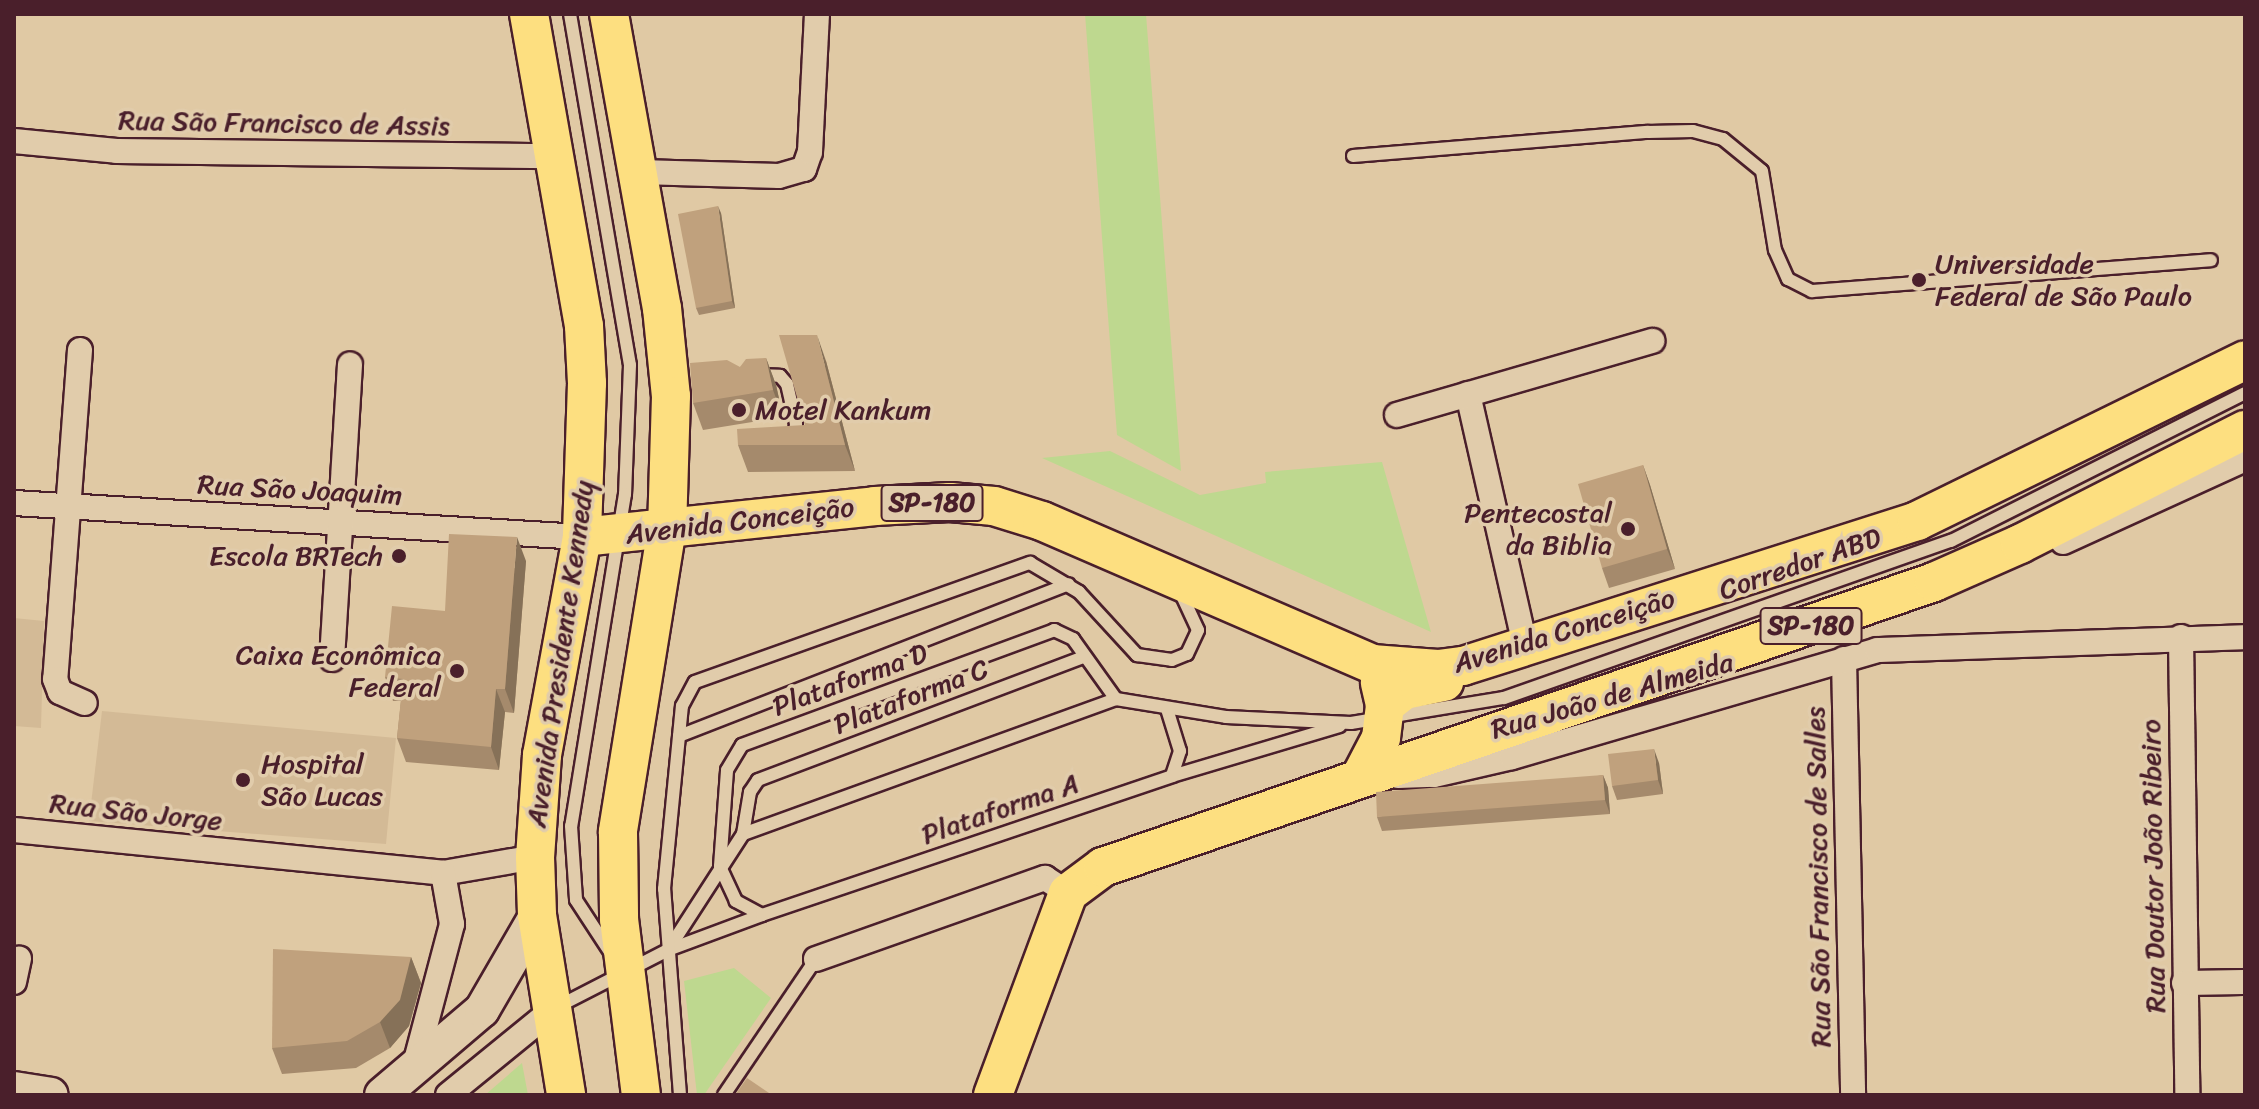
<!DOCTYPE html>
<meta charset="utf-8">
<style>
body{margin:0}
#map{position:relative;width:2259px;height:1109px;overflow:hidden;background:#e0c9a4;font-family:Sriracha,sans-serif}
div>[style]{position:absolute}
.built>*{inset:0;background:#d3ba96}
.green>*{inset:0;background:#bed88f}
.roads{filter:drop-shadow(2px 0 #4a1f2b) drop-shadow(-2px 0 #4a1f2b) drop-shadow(0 2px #4a1f2b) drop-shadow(0 -2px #4a1f2b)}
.lane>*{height:12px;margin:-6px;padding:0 6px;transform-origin:6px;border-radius:6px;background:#e1ccab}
.street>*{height:24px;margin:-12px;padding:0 12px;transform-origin:12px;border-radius:12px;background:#e1ccab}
.secondary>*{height:34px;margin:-17px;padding:0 17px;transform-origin:17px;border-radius:17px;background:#e1ccab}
.primary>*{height:38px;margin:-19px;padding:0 19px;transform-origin:19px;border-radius:19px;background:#fddf80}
.wall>*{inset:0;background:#a58a6c}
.shaded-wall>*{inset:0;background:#867158}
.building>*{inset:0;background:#c0a17d}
.dots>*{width:22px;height:22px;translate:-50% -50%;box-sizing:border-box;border:4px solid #e1ccab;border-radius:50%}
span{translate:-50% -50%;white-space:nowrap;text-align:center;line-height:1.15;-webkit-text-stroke:7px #e1ccab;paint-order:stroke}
.shield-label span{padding:2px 6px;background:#e1ccab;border:2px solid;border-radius:6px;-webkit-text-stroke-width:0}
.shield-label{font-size:26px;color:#4a1f2b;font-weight:700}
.street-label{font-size:28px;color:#4a1f2b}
.poi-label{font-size:28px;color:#4a1f2b}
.left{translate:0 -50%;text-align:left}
.right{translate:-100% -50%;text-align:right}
.frame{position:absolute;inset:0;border:16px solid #4a1f2b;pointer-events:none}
</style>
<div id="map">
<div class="built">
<i style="clip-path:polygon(14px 618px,44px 621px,41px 728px,14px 726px)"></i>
<i style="clip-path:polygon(102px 711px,396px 738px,386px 844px,89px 821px)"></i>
</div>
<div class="green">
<i style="clip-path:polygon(1085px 14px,1146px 14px,1181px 471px,1117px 435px)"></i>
<i style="clip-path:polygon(1110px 451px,1200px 495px,1266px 483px,1265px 472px,1382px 462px,1431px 632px,1042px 458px)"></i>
<i style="clip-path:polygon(734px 968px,771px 998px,704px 1095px,697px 1095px,684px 981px)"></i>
<i style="clip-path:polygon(522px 1063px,528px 1095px,485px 1095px)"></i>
</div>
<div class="roads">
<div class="lane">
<i style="left:570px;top:14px;width:356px;rotate:80.3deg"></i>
<i style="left:630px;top:365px;width:129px;rotate:92.2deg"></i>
<i style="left:625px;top:494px;width:336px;rotate:99.2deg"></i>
<i style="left:571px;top:826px;width:74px;rotate:86.1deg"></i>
<i style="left:576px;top:900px;width:66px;rotate:56.8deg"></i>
<i style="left:1353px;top:156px;width:296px;rotate:-4.7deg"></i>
<i style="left:1648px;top:132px;width:45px;rotate:-1.3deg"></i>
<i style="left:1693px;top:131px;width:31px;rotate:15deg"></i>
<i style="left:1723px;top:139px;width:50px;rotate:39.4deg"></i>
<i style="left:1762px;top:171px;width:80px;rotate:80.7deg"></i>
<i style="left:1775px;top:250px;width:32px;rotate:66deg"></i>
<i style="left:1788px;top:279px;width:27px;rotate:27deg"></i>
<i style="left:1812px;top:291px;width:400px;rotate:-4.4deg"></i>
<i style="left:757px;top:375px;width:23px;rotate:2deg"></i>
<i style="left:780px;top:376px;width:11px;rotate:49deg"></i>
<i style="left:787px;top:384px;width:41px;rotate:77.3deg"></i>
<i style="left:796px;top:424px;width:10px;rotate:96deg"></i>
<i style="left:795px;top:434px;width:8px;rotate:150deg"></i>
<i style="left:1116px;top:699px;width:111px;rotate:9.3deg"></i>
<i style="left:1226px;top:717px;width:125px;rotate:2.7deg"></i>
<i style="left:1351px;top:723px;width:155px;rotate:-9.3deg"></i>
<i style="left:1504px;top:698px;width:474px;rotate:-19.4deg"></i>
<i style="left:1951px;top:541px;width:329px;rotate:-26.7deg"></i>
<i style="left:1167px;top:709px;width:44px;rotate:72.8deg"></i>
<i style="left:1180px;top:751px;width:26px;rotate:108deg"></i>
<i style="left:679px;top:736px;width:418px;rotate:-21.3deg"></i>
<i style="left:743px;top:834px;width:397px;rotate:-19.9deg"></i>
<i style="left:762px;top:915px;width:30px;rotate:-152deg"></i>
<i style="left:736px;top:901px;width:38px;rotate:-115deg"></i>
<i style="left:720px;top:866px;width:96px;rotate:-85.8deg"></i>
<i style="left:727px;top:770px;width:29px;rotate:-59deg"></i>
<i style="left:742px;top:745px;width:333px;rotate:-20.2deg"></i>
<i style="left:1054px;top:630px;width:21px;rotate:25deg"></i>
<i style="left:1073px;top:639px;width:74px;rotate:54.4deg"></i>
<i style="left:668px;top:950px;width:138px;rotate:-57.1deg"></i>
<i style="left:743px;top:834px;width:43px;rotate:-80.5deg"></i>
<i style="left:750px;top:792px;width:14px;rotate:-56deg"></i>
<i style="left:758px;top:780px;width:348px;rotate:-20.7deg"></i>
<i style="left:557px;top:1007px;width:125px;rotate:-27.2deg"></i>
<i style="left:668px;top:950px;width:100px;rotate:-20.4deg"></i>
<i style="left:762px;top:915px;width:433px;rotate:-18.7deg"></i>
<i style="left:1172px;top:776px;width:175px;rotate:-16.6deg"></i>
<i style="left:680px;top:1095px;width:207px;rotate:-94.4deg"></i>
<i style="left:664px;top:889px;width:184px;rotate:-84.4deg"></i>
<i style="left:682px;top:706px;width:27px;rotate:-62deg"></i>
<i style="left:695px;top:682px;width:356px;rotate:-19.6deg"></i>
<i style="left:1030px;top:563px;width:57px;rotate:30.6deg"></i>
<i style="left:1079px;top:592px;width:86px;rotate:47.4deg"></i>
<i style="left:1137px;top:655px;width:35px;rotate:8deg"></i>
<i style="left:1172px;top:660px;width:16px;rotate:-22deg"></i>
<i style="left:1187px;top:654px;width:26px;rotate:-65deg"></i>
<i style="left:1198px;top:630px;width:38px;rotate:-115deg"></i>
<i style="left:724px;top:1095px;width:164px;rotate:-55.9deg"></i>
</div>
<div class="street">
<i style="left:14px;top:141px;width:103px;rotate:5.5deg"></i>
<i style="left:117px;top:151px;width:437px;rotate:0.7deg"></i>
<i style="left:640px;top:172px;width:139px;rotate:1.6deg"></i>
<i style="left:779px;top:176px;width:26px;rotate:-16deg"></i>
<i style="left:804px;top:169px;width:18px;rotate:-71deg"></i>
<i style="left:810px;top:152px;width:138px;rotate:-87.1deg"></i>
<i style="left:80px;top:350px;width:330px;rotate:94.3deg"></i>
<i style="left:55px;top:679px;width:14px;rotate:69deg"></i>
<i style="left:60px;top:692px;width:27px;rotate:24deg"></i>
<i style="left:1468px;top:394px;width:257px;rotate:77.2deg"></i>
<i style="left:1397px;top:415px;width:266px;rotate:-16.2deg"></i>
<i style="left:14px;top:503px;width:569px;rotate:3.43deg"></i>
<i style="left:2063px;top:542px;width:200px;rotate:-24.5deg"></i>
<i style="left:2181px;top:637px;width:458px;rotate:89.2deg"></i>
<i style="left:332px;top:659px;width:295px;rotate:-86.5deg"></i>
<i style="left:1844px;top:659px;width:436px;rotate:88.8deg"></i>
<i style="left:1398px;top:776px;width:36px;rotate:-2deg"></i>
<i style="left:1434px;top:775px;width:80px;rotate:-13deg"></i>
<i style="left:1512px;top:757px;width:380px;rotate:-16.3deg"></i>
<i style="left:1877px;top:650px;width:368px;rotate:-2deg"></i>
<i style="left:14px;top:830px;width:431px;rotate:5.7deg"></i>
<i style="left:443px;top:873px;width:93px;rotate:-9.9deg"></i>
<i style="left:816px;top:959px;width:243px;rotate:-19.5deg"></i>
<i style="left:1045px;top:878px;width:27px;rotate:33deg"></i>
<i style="left:14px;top:982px;width:24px;rotate:-78deg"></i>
<i style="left:2184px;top:983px;width:61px;rotate:-0.9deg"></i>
<i style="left:414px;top:1068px;width:149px;rotate:-75.2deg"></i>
<i style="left:452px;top:924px;width:52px;rotate:-100deg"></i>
<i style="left:448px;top:1095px;width:133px;rotate:-39.2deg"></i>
</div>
<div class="secondary">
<i style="left:14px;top:1089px;width:37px;rotate:9deg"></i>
<i style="left:382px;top:1095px;width:131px;rotate:-40.4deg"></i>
<i style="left:482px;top:1010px;width:110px;rotate:-59.9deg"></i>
</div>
<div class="primary">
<i style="left:529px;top:14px;width:317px;rotate:80deg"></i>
<i style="left:584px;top:326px;width:57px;rotate:87deg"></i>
<i style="left:587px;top:383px;width:154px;rotate:91.9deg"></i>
<i style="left:582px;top:537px;width:222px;rotate:100.4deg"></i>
<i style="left:542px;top:755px;width:102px;rotate:93.9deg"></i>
<i style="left:535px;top:857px;width:58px;rotate:88deg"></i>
<i style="left:537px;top:915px;width:182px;rotate:80.8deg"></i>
<i style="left:609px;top:14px;width:299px;rotate:79.8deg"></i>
<i style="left:662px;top:308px;width:88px;rotate:84.2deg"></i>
<i style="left:671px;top:396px;width:132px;rotate:91.7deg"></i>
<i style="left:667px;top:528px;width:308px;rotate:99.2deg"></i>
<i style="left:618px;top:832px;width:87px;rotate:89.3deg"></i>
<i style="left:619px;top:919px;width:177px;rotate:82.9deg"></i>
<i style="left:582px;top:537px;width:295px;rotate:-6deg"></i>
<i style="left:875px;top:506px;width:75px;rotate:-3.1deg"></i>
<i style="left:950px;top:502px;width:44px;rotate:5.2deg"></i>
<i style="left:994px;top:506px;width:50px;rotate:17.4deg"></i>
<i style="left:1042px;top:521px;width:360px;rotate:23.4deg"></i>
<i style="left:1372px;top:664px;width:66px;rotate:4.3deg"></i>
<i style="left:1438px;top:669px;width:25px;rotate:-7deg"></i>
<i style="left:1463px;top:666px;width:477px;rotate:-17.7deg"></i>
<i style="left:1917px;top:521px;width:365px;rotate:-26.1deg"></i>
<i style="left:1385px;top:705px;width:24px;rotate:-38deg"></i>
<i style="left:1404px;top:690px;width:41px;rotate:-11.3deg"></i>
<i style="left:1360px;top:778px;width:45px;rotate:-62.3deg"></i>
<i style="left:1381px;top:738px;width:33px;rotate:-83deg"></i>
<i style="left:1385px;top:705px;width:23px;rotate:-103deg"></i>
<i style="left:993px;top:1095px;width:215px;rotate:-69.6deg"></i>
<i style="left:1068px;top:893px;width:44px;rotate:-36.6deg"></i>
<i style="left:1103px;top:867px;width:879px;rotate:-18.93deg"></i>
<i style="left:1934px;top:582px;width:94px;rotate:-23.8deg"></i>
<i style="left:2020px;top:544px;width:252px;rotate:-26.9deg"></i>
</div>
</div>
<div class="wall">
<i style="clip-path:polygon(721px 213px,735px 308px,699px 315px,696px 308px)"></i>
<i style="clip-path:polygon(766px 358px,776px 385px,783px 417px,703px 430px,693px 403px,740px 367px)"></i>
<i style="clip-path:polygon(826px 361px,855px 471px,748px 472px,738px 445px,805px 425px)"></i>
<i style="clip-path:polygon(1643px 465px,1650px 485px,1675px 569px,1609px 588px,1602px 568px)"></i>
<i style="clip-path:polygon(526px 561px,514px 713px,505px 712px,499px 770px,406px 762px,397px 738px,401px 701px,393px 701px,385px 677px,445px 611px)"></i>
<i style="clip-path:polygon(1659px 763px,1663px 794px,1617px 800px,1612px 786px)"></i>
<i style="clip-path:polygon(1603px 775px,1608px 788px,1610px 814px,1382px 831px,1377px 817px)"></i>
<i style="clip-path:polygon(411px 957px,421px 983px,409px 1026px,390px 1048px,356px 1068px,282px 1074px,272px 1048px)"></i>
</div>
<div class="shaded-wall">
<i style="clip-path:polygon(718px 206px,721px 213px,735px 308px,732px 301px)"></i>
<i style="clip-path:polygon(817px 335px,826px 361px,855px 471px,845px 445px)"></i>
<i style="clip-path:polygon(766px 358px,776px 385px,783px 417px,773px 390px)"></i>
<i style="clip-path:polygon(1643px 465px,1650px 485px,1675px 569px,1667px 549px)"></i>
<i style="clip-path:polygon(517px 537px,526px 561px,514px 713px,505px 689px)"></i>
<i style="clip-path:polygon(496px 689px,505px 712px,499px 770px,491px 747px)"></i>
<i style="clip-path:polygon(1654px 749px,1659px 763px,1663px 794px,1658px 780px)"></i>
<i style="clip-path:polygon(1603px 775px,1608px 788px,1610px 814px,1605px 800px)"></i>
<i style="clip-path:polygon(411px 957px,421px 983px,409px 1026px,390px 1048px,380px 1022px)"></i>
</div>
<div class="building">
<i style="clip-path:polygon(718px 206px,732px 301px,696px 308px,678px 214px)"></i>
<i style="clip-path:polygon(779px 335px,817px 335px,845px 445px,738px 445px,737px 429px,805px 425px)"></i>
<i style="clip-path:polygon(766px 358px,773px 390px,693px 403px,690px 363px,727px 360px,740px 367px,746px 359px)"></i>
<i style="clip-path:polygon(1643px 465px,1667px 549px,1602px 568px,1578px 484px)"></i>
<i style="clip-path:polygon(449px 534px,517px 537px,505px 689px,496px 689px,491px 747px,397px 738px,403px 679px,385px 677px,392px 606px,445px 611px)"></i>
<i style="clip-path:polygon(1654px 749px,1658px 780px,1612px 786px,1608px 754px)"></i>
<i style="clip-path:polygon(1603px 775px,1605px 800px,1377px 817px,1376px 792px)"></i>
<i style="clip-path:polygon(273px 949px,411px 957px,400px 1000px,380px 1022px,347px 1041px,272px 1048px)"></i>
<i style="clip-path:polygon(747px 1078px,772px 1095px,735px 1095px)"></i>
</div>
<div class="dots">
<i style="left:1919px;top:280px;background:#4a1f2b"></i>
<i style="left:739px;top:410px;background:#4a1f2b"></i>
<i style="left:1628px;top:529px;background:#4a1f2b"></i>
<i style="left:399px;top:556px;background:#4a1f2b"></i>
<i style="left:457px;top:671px;background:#4a1f2b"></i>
<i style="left:243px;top:780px;background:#4a1f2b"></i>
</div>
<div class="shield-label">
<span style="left:932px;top:503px">SP-180</span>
<span style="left:1811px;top:626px">SP-180</span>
</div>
<div class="street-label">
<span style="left:284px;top:123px;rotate:1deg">Rua São Francisco de Assis</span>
<span style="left:300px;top:490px;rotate:3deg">Rua São Joaquim</span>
<span style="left:740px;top:521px;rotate:-7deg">Avenida Conceição</span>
<span style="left:1800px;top:564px;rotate:-19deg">Corredor ABD</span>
<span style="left:1564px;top:631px;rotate:-17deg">Avenida Conceição</span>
<span style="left:560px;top:654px;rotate:-82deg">Avenida Presidente Kennedy</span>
<span style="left:850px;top:680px;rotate:-20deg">Plataforma D</span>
<span style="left:1612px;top:696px;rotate:-16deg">Rua João de Almeida</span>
<span style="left:911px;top:697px;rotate:-21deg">Plataforma C</span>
<span style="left:1000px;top:809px;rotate:-19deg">Plataforma A</span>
<span style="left:136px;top:812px;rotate:6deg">Rua São Jorge</span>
<span style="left:2153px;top:866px;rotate:-91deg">Rua Doutor João Ribeiro</span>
<span style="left:1818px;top:877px;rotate:-91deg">Rua São Francisco de Salles</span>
</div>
<div class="poi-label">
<span class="left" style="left:1935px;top:280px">Universidade<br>Federal de São Paulo</span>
<span class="left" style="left:755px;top:410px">Motel Kankum</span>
<span class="right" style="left:1612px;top:529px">Pentecostal<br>da Biblia</span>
<span class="right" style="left:383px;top:556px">Escola BRTech</span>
<span class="right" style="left:441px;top:671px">Caixa Econômica<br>Federal</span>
<span class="left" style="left:261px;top:780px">Hospital<br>São Lucas</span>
</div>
<div class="frame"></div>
</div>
